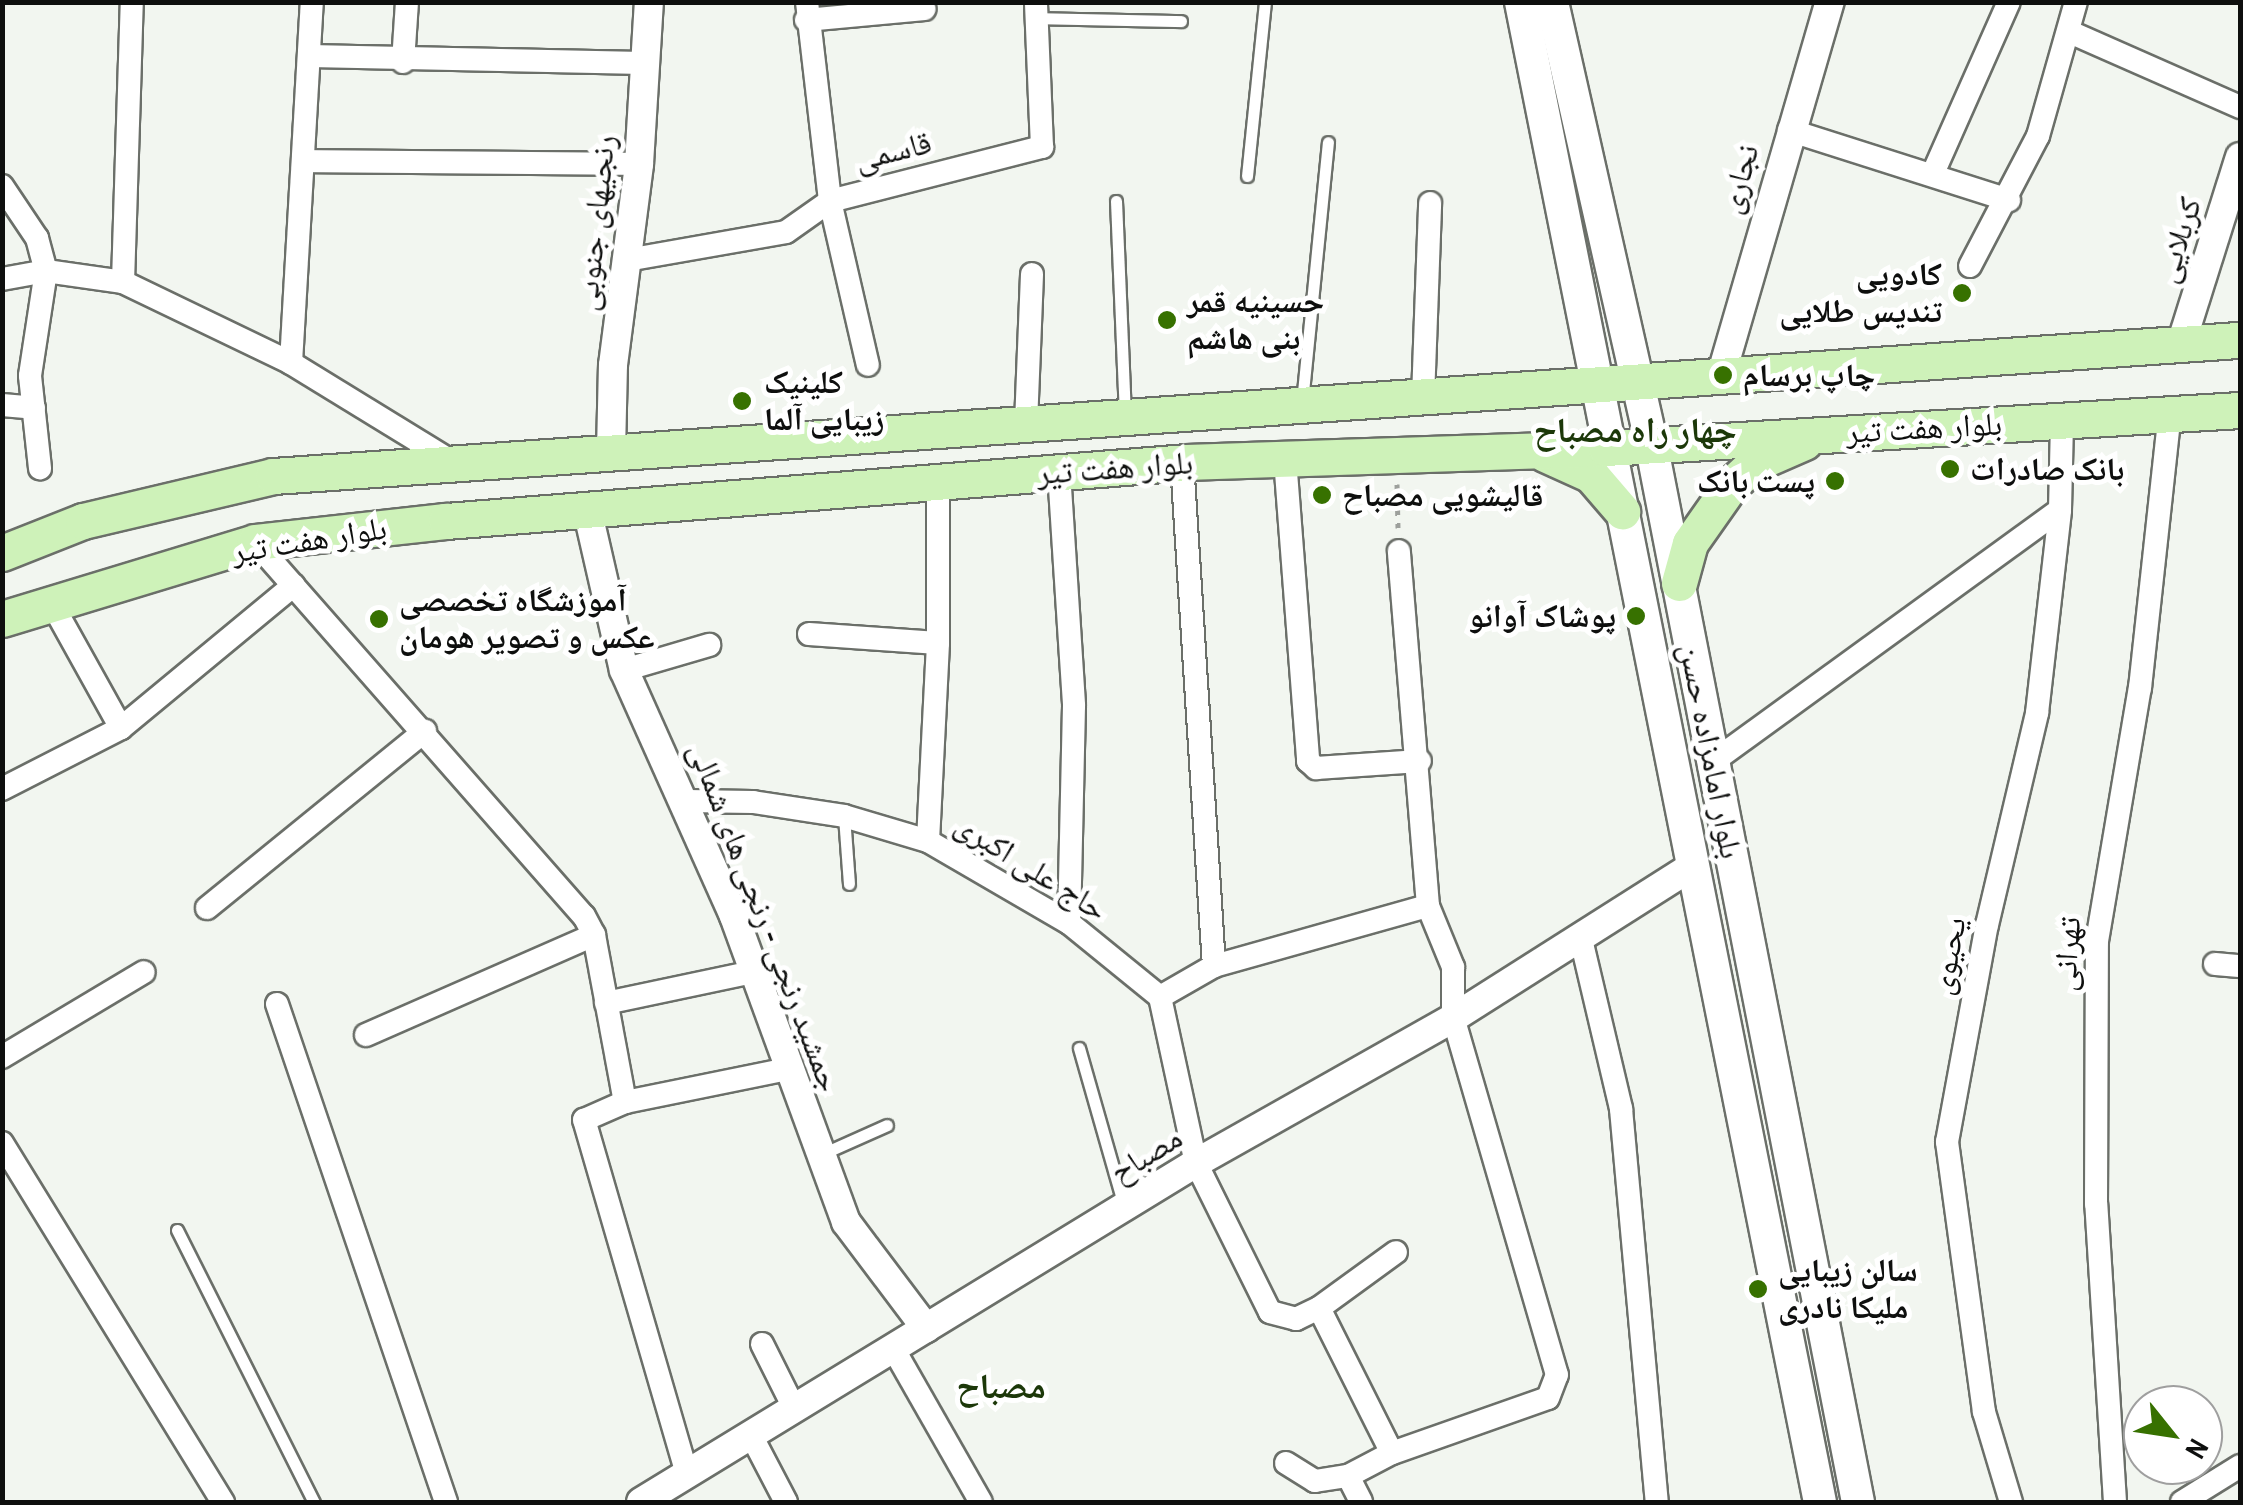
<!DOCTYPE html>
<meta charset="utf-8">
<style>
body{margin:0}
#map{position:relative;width:2243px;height:1505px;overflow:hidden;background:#f2f6f0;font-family:"Archivo Narrow","Noto Naskh Arabic",sans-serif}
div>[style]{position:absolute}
.path>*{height:5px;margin-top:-2.5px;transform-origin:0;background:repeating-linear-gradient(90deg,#9da09c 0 5px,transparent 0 13px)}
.roads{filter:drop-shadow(2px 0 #6b6f69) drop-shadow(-2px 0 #6b6f69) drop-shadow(0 2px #6b6f69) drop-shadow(0 -2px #6b6f69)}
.service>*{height:11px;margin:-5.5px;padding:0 5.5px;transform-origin:5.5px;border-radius:5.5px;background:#fff}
.minor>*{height:22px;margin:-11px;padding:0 11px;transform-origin:11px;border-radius:11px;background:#fff}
.tertiary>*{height:28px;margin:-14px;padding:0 14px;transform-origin:14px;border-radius:14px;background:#fff}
.secondary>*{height:32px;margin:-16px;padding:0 16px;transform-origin:16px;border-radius:16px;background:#fff}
.primary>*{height:35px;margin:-17.5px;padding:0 17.5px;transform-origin:17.5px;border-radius:17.5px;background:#cef2b9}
.dots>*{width:28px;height:28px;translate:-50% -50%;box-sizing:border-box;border:5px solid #fff;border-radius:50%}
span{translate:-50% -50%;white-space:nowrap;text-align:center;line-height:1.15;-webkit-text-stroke:10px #fff;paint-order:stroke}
.street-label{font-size:32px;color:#0e0f0e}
.poi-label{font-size:32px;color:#0e0f0e;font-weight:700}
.right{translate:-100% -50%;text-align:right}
.left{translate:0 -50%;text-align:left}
.neighbourhood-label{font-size:35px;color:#1c3809;font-weight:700}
.frame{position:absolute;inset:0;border:5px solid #0e0f0e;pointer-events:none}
.north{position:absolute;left:2123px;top:1385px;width:100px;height:100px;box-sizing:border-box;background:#fff;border:2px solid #9f9f9f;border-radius:50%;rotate:120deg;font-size:28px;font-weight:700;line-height:40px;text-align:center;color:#0e0f0e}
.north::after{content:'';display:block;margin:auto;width:35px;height:45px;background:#377100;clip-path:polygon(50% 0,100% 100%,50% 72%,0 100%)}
</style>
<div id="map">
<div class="path">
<i style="left:1397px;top:484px;width:44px;rotate:88.7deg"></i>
</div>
<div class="roads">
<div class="service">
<i style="left:1036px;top:18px;width:145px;rotate:1.2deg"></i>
<i style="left:1247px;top:176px;width:175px;rotate:-84.1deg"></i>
<i style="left:1116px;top:201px;width:212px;rotate:87.6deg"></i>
<i style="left:1302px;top:402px;width:261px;rotate:-84.3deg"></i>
<i style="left:844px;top:816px;width:68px;rotate:85.8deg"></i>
<i style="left:1079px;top:1048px;width:164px;rotate:74.1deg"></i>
<i style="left:822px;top:1154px;width:71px;rotate:-24deg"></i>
<i style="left:177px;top:1230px;width:305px;rotate:63.3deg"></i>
</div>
<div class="minor">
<i style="left:807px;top:2px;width:200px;rotate:83.4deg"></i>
<i style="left:830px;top:201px;width:168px;rotate:77deg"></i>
<i style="left:806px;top:20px;width:119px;rotate:-5.3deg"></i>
<i style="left:2070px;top:32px;width:186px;rotate:23.8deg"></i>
<i style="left:309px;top:56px;width:335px;rotate:1.2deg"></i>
<i style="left:403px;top:62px;width:60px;rotate:-86.2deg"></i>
<i style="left:1789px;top:130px;width:231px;rotate:17.7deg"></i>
<i style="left:303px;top:161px;width:336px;rotate:0.5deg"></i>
<i style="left:1934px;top:171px;width:185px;rotate:-66.1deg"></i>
<i style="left:2px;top:186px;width:63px;rotate:56.1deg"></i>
<i style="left:37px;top:238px;width:34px;rotate:75deg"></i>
<i style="left:46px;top:271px;width:106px;rotate:98.7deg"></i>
<i style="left:30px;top:376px;width:93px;rotate:83.8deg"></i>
<i style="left:627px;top:260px;width:161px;rotate:-10deg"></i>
<i style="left:786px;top:232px;width:54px;rotate:-35.2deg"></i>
<i style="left:830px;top:201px;width:219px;rotate:-14.3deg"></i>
<i style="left:1042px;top:147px;width:145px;rotate:-92.4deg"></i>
<i style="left:1970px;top:266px;width:147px;rotate:-62.4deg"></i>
<i style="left:2038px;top:136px;width:139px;rotate:-74.2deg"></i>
<i style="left:2px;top:279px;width:45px;rotate:-10.3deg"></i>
<i style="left:46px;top:271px;width:78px;rotate:8.1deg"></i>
<i style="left:123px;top:282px;width:187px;rotate:25.7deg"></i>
<i style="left:291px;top:363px;width:191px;rotate:31.5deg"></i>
<i style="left:123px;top:282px;width:280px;rotate:-88.2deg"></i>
<i style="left:291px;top:363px;width:362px;rotate:-86.7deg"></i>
<i style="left:1423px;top:398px;width:195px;rotate:-87.9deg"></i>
<i style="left:2px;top:405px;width:32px;rotate:5deg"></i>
<i style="left:1026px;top:424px;width:150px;rotate:-87.7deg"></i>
<i style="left:1285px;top:459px;width:303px;rotate:85.6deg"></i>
<i style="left:1308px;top:761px;width:11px;rotate:41deg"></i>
<i style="left:1316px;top:768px;width:104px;rotate:-3.9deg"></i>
<i style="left:1182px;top:462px;width:505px;rotate:86.37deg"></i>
<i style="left:1059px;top:472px;width:234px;rotate:86.3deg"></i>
<i style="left:1074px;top:706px;width:217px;rotate:91.3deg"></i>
<i style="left:255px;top:542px;width:498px;rotate:48.7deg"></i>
<i style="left:584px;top:916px;width:21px;rotate:62deg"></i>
<i style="left:594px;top:935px;width:170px;rotate:79.5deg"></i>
<i style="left:52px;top:604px;width:142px;rotate:60.9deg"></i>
<i style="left:809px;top:634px;width:129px;rotate:4deg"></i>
<i style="left:624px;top:670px;width:89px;rotate:-16.4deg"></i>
<i style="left:1714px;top:761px;width:427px;rotate:-36deg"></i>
<i style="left:2px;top:789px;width:134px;rotate:-27.1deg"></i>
<i style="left:121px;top:728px;width:224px;rotate:-39.6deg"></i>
<i style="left:686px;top:801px;width:67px;rotate:0.9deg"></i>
<i style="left:753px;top:802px;width:92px;rotate:8.7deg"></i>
<i style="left:844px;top:816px;width:88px;rotate:16.6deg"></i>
<i style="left:928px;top:841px;width:163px;rotate:30.2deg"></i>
<i style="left:1069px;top:923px;width:117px;rotate:39.1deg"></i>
<i style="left:1160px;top:997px;width:170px;rotate:77.8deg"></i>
<i style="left:1196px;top:1163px;width:166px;rotate:63.6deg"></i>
<i style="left:1270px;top:1312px;width:27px;rotate:15deg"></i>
<i style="left:1296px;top:1319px;width:25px;rotate:-26deg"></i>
<i style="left:1319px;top:1308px;width:95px;rotate:-36deg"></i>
<i style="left:928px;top:841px;width:198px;rotate:-87.1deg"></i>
<i style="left:938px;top:643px;width:158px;rotate:-90deg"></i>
<i style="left:207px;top:908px;width:281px;rotate:-39.1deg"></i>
<i style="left:1580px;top:935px;width:179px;rotate:76.7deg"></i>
<i style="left:1621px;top:1109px;width:395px;rotate:84.8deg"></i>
<i style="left:2215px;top:964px;width:25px;rotate:5deg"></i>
<i style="left:1160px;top:997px;width:62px;rotate:-29.9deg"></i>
<i style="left:1214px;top:966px;width:222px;rotate:-15.7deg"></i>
<i style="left:606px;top:1003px;width:150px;rotate:-11.9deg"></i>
<i style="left:277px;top:1004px;width:526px;rotate:71.25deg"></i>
<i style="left:366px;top:1035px;width:249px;rotate:-23.7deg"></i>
<i style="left:2px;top:1057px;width:165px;rotate:-30.9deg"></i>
<i style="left:2px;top:1143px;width:422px;rotate:58.4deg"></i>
<i style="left:1319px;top:1308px;width:162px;rotate:63.3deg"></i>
<i style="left:762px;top:1344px;width:72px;rotate:63.4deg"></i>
<i style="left:893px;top:1348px;width:177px;rotate:60.3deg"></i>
<i style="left:751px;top:1435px;width:76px;rotate:62.4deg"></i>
<i style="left:1286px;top:1463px;width:34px;rotate:32deg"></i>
<i style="left:1315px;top:1481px;width:33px;rotate:-9deg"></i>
<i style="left:1348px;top:1476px;width:50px;rotate:-27.6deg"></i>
<i style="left:1392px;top:1453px;width:165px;rotate:-19.4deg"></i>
<i style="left:1548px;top:1398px;width:25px;rotate:-69deg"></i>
<i style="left:1557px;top:1375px;width:372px;rotate:-106.2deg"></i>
<i style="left:1453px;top:1018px;width:51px;rotate:-90deg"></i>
<i style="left:1453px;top:967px;width:66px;rotate:-112.3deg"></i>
<i style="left:1428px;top:906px;width:356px;rotate:-94.7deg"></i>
<i style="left:687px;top:1474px;width:369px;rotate:-106.2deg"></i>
<i style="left:584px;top:1120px;width:45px;rotate:-23.7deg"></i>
<i style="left:625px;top:1102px;width:165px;rotate:-11.5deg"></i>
<i style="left:1348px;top:1476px;width:29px;rotate:63deg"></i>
<i style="left:2011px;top:1502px;width:94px;rotate:-106.7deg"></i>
<i style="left:1984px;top:1412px;width:273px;rotate:-97.8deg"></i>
<i style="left:1947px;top:1142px;width:221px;rotate:-79.6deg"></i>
<i style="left:1987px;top:925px;width:218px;rotate:-76.7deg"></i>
<i style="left:2037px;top:713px;width:204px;rotate:-83.5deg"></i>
<i style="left:2060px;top:510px;width:90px;rotate:-88.7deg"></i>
<i style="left:2115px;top:1502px;width:299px;rotate:-93.6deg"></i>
<i style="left:2096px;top:1204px;width:263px;rotate:-89.8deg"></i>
<i style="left:2097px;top:941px;width:257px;rotate:-80.4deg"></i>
<i style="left:2140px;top:688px;width:276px;rotate:-83.8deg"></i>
<i style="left:2182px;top:1502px;width:68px;rotate:-31.8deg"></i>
</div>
<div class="tertiary">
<i style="left:2181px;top:344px;width:196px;rotate:-72.5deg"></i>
<i style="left:1721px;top:376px;width:390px;rotate:-73.8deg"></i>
<i style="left:611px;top:452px;width:87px;rotate:-88.7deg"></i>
<i style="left:613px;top:365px;width:203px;rotate:-82.6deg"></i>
<i style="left:639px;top:164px;width:162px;rotate:-86.5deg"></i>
<i style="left:587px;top:509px;width:165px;rotate:77.1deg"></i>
<i style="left:624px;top:670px;width:269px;rotate:65.9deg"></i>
<i style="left:734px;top:916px;width:326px;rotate:69.9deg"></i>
<i style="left:846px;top:1222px;width:133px;rotate:53deg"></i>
<i style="left:641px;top:1502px;width:650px;rotate:-31.42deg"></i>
<i style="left:1196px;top:1163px;width:295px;rotate:-29.4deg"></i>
<i style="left:1453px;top:1018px;width:280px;rotate:-32.4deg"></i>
</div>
<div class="secondary">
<i style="left:1521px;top:2px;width:1530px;rotate:78.73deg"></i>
<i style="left:1552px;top:2px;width:452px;rotate:77.3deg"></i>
<i style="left:1651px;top:443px;width:1079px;rotate:78.94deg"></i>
</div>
<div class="primary">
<i style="left:1545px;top:454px;width:51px;rotate:24.5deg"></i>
<i style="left:1591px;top:475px;width:48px;rotate:49.3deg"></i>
<i style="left:2px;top:553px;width:87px;rotate:-21.6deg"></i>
<i style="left:83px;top:521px;width:195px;rotate:-13.3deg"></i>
<i style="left:273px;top:476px;width:1972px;rotate:-3.96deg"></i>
<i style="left:1679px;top:583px;width:41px;rotate:-74.6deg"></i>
<i style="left:1690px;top:543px;width:70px;rotate:-54.9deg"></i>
<i style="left:1730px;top:486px;width:33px;rotate:-43deg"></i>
<i style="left:1754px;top:464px;width:55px;rotate:-23.7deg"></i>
<i style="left:2px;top:619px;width:264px;rotate:-16.9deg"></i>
<i style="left:255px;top:542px;width:192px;rotate:-6.3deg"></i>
<i style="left:446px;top:521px;width:744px;rotate:-4.55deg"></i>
<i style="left:1188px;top:462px;width:418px;rotate:-1.9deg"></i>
<i style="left:1606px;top:448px;width:635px;rotate:-3.43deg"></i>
</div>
</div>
<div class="dots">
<i style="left:1962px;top:293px;background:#377100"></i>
<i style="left:1167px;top:320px;background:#377100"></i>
<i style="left:1723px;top:375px;background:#377100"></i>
<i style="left:742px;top:401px;background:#377100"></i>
<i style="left:1950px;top:469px;background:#377100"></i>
<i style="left:1835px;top:481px;background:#377100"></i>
<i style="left:1322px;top:495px;background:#377100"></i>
<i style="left:1636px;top:616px;background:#377100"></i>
<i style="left:379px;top:619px;background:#377100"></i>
<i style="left:1758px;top:1289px;background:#377100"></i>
</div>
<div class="street-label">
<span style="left:893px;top:151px;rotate:-14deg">قاسمی</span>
<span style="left:1739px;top:179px;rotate:-74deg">نجاری</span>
<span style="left:595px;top:223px;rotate:-84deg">رنجیهای جنوبی</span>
<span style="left:2178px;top:240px;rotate:-72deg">کربلایی</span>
<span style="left:1924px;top:428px;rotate:-3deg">بلوار هفت تیر</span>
<span style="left:1115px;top:468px;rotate:-4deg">بلوار هفت تیر</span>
<span style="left:309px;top:540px;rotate:-9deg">بلوار هفت تیر</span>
<span style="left:1711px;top:751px;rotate:79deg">بلوار امامزاده حسن</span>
<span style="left:1031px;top:867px;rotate:32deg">حاج علی اکبری</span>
<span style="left:765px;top:917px;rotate:69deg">جمشید رنجی - رنجی های شمالی</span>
<span style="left:2067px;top:954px;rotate:-86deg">تهرانی</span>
<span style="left:1948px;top:956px;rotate:-79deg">یحیوی</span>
<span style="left:1146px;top:1155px;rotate:-32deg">مصباح</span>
</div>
<div class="poi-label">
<span class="right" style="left:1942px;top:293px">کادویی<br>تندیس طلایی</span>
<span class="left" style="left:1187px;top:320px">حسینیه قمر<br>بنی هاشم</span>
<span class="left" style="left:1743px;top:375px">چاپ برسام</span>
<span class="left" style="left:764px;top:401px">کلینیک<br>زیبایی آلما</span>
<span class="left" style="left:1970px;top:469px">بانک صادرات</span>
<span class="right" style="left:1815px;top:481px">پست بانک</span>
<span class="left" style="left:1342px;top:495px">قالیشویی مصباح</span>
<span class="left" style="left:399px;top:619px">آموزشگاه تخصصی<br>عکس و تصویر هومان</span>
<span class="right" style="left:1616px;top:616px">پوشاک آوانو</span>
<span class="left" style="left:1778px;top:1289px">سالن زیبایی<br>ملیکا نادری</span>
</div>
<div class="neighbourhood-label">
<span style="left:1635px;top:430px">چهار راه مصباح</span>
<span style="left:1001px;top:1386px">مصباح</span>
</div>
<div class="frame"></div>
<div class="north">N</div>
</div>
